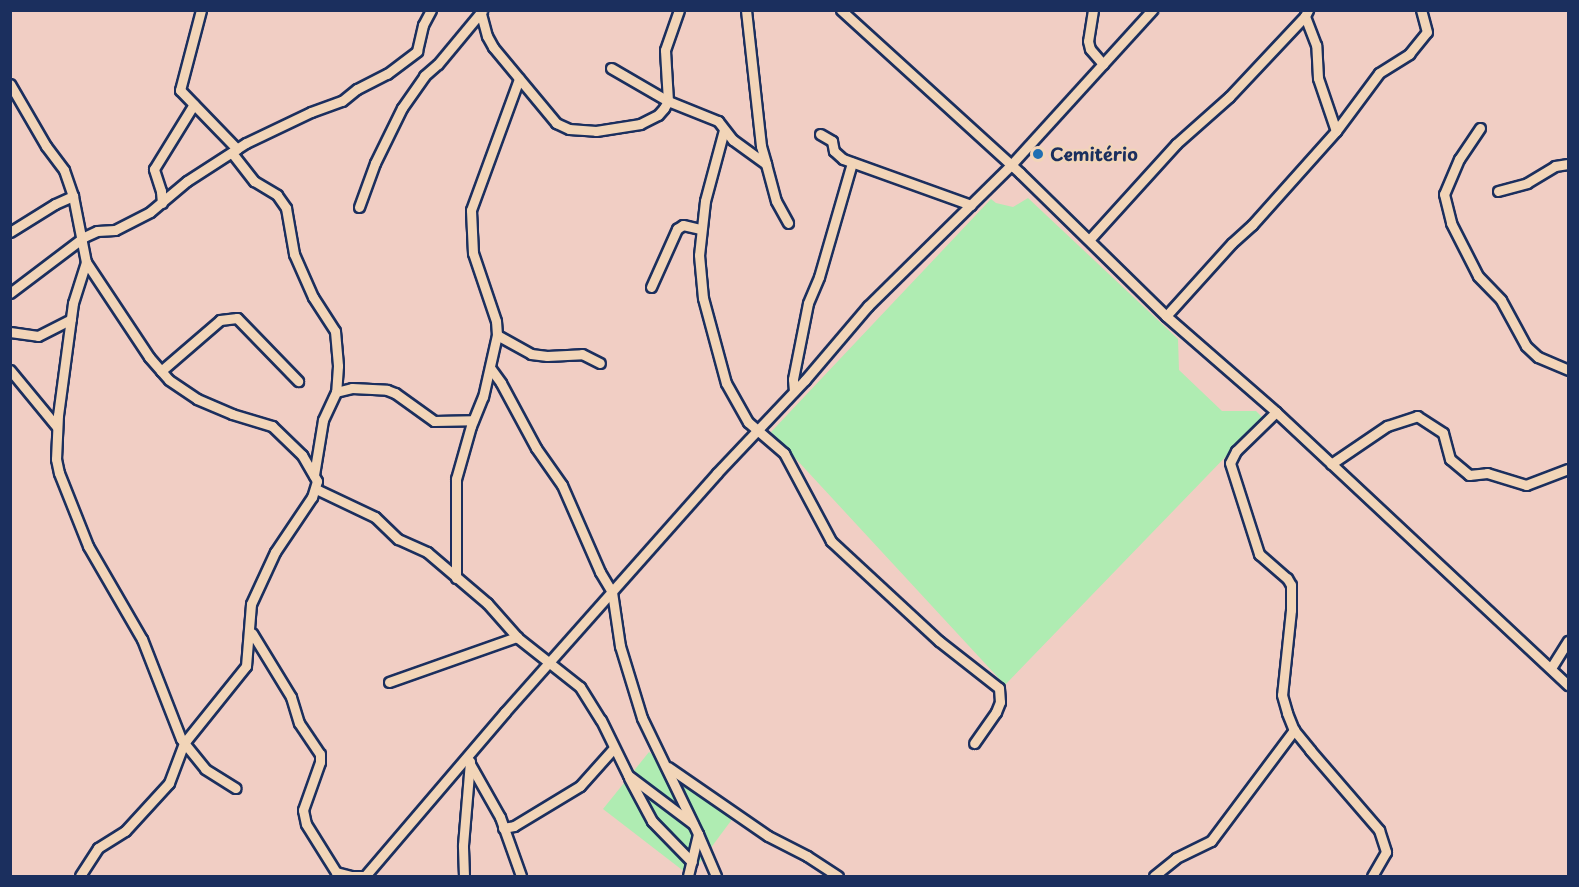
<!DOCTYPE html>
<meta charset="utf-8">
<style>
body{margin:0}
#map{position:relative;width:1579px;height:887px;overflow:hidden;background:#f1cec4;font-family:"Playpen Sans",sans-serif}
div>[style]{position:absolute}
.green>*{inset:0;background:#afecb2}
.roads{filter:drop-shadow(2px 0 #1b2f5e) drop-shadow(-2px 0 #1b2f5e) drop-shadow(0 2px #1b2f5e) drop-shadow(0 -2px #1b2f5e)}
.minor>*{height:9px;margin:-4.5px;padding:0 4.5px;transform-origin:4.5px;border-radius:4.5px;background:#f2d5b8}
.dots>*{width:16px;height:16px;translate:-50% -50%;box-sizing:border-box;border:3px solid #f2d5b8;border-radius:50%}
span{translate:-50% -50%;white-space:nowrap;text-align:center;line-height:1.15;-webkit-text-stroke:4.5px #f2d5b8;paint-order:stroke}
.poi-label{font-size:18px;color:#1b2f5e;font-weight:700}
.left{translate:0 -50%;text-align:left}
.frame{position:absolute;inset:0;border:12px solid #1b2f5e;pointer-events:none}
</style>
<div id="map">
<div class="green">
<i style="clip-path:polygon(1028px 198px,1178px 339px,1179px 370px,1222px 411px,1256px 411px,1263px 418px,1005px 685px,771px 432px,991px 199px,996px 203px,1013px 207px)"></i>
<i style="clip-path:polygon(649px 752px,733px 818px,690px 876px,603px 809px)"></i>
</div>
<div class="roads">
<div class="minor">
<i style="left:201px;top:10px;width:83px;rotate:104.7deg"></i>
<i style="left:180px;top:90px;width:82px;rotate:46deg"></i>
<i style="left:480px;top:10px;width:27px;rotate:75deg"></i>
<i style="left:487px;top:36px;width:13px;rotate:61deg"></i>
<i style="left:493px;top:47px;width:99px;rotate:50.3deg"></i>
<i style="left:556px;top:123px;width:14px;rotate:25deg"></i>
<i style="left:569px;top:129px;width:27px;rotate:4deg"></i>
<i style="left:596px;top:131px;width:45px;rotate:-9deg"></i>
<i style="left:640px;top:124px;width:20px;rotate:-27deg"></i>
<i style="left:658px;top:115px;width:9px;rotate:-49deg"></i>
<i style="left:664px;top:108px;width:8px;rotate:-60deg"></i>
<i style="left:668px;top:101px;width:51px;rotate:-93.4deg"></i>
<i style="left:665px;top:50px;width:42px;rotate:-70.7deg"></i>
<i style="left:746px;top:10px;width:137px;rotate:83.7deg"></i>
<i style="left:761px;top:146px;width:19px;rotate:74deg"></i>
<i style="left:841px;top:10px;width:242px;rotate:42.3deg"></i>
<i style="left:1020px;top:173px;width:204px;rotate:44.4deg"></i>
<i style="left:1166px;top:316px;width:146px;rotate:41.1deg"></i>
<i style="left:1276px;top:412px;width:400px;rotate:43.1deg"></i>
<i style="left:1093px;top:10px;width:31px;rotate:99deg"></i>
<i style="left:1088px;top:41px;width:8px;rotate:76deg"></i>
<i style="left:1090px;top:49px;width:20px;rotate:49deg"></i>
<i style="left:611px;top:68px;width:66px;rotate:30.1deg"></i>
<i style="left:668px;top:101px;width:54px;rotate:21.8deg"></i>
<i style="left:718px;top:121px;width:24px;rotate:52deg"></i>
<i style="left:733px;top:140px;width:41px;rotate:36deg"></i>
<i style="left:766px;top:164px;width:38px;rotate:75deg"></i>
<i style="left:776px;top:201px;width:25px;rotate:61deg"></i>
<i style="left:10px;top:84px;width:72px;rotate:59.9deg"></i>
<i style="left:46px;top:146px;width:30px;rotate:53deg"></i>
<i style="left:64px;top:170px;width:28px;rotate:71deg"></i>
<i style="left:73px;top:196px;width:67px;rotate:78.9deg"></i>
<i style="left:86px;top:262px;width:114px;rotate:56.4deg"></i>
<i style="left:149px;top:357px;width:30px;rotate:49deg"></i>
<i style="left:169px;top:380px;width:34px;rotate:34deg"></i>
<i style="left:197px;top:399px;width:38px;rotate:23deg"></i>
<i style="left:232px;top:414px;width:42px;rotate:16.7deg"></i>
<i style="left:272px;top:426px;width:42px;rotate:44deg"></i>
<i style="left:302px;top:455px;width:30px;rotate:60deg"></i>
<i style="left:317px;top:481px;width:17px;rotate:107deg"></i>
<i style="left:312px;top:497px;width:66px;rotate:123.9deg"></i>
<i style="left:275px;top:552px;width:57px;rotate:114.8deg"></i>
<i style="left:251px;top:604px;width:62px;rotate:94.6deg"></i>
<i style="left:246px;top:666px;width:99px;rotate:128.8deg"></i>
<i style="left:184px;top:743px;width:43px;rotate:110.6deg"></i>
<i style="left:169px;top:783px;width:65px;rotate:132.5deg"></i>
<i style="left:125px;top:831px;width:32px;rotate:148deg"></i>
<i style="left:98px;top:848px;width:33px;rotate:123deg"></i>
<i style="left:1480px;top:128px;width:37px;rotate:124deg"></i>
<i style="left:1459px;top:159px;width:38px;rotate:113deg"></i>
<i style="left:1444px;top:194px;width:30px;rotate:76deg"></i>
<i style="left:1451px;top:223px;width:59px;rotate:63deg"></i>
<i style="left:1478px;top:276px;width:33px;rotate:46deg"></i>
<i style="left:1501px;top:300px;width:52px;rotate:61.5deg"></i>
<i style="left:1526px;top:346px;width:16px;rotate:43deg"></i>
<i style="left:1538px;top:357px;width:33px;rotate:23deg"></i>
<i style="left:724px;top:130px;width:73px;rotate:105deg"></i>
<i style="left:705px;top:201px;width:54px;rotate:96.3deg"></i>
<i style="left:699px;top:255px;width:43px;rotate:84.7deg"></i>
<i style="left:703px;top:298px;width:88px;rotate:74.9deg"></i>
<i style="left:726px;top:383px;width:45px;rotate:60.6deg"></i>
<i style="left:748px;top:422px;width:48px;rotate:40.7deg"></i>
<i style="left:784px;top:453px;width:100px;rotate:61.9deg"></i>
<i style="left:831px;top:541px;width:147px;rotate:42.8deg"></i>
<i style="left:939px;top:641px;width:76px;rotate:38.1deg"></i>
<i style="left:999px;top:688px;width:14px;rotate:86deg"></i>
<i style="left:1000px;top:702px;width:11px;rotate:112deg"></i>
<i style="left:996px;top:712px;width:38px;rotate:125deg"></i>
<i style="left:1336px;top:131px;width:72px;rotate:-53.4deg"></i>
<i style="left:1379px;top:73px;width:36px;rotate:-32deg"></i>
<i style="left:1409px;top:54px;width:28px;rotate:-51deg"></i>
<i style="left:1427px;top:32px;width:23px;rotate:-105deg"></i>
<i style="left:820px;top:134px;width:14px;rotate:30deg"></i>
<i style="left:832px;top:141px;width:10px;rotate:79deg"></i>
<i style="left:834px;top:151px;width:12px;rotate:42deg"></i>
<i style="left:843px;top:159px;width:136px;rotate:19.8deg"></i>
<i style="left:232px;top:153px;width:36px;rotate:52deg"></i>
<i style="left:254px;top:181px;width:27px;rotate:31deg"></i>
<i style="left:277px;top:195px;width:16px;rotate:55deg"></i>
<i style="left:286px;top:208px;width:47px;rotate:80.1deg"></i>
<i style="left:294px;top:254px;width:47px;rotate:66.2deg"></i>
<i style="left:313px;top:297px;width:40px;rotate:57.1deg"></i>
<i style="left:335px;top:331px;width:35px;rotate:85deg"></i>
<i style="left:338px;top:366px;width:26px;rotate:94deg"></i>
<i style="left:336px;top:392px;width:31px;rotate:115deg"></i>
<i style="left:323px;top:420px;width:56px;rotate:99.3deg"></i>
<i style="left:1498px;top:191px;width:30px;rotate:-15deg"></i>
<i style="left:1527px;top:183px;width:33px;rotate:-31deg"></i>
<i style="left:1555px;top:166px;width:13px;rotate:-9deg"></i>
<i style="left:162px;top:203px;width:12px;rotate:-95deg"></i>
<i style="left:161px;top:191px;width:23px;rotate:-108deg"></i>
<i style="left:154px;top:169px;width:76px;rotate:-58.4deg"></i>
<i style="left:359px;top:207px;width:47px;rotate:-70deg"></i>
<i style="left:375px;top:163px;width:61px;rotate:-63.9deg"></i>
<i style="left:402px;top:108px;width:39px;rotate:-55deg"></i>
<i style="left:424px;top:76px;width:18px;rotate:-41deg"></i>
<i style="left:438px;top:64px;width:69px;rotate:-50.3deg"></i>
<i style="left:10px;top:232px;width:53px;rotate:-31.9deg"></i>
<i style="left:55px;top:204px;width:20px;rotate:-24deg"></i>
<i style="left:1089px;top:240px;width:130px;rotate:-47.8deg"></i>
<i style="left:1176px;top:144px;width:71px;rotate:-41.6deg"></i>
<i style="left:1229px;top:97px;width:111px;rotate:-46.8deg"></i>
<i style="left:86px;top:262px;width:43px;rotate:107.6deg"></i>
<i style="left:73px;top:303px;width:113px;rotate:97.6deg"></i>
<i style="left:58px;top:415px;width:44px;rotate:92.6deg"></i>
<i style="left:56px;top:459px;width:14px;rotate:78deg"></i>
<i style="left:59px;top:473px;width:79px;rotate:68.3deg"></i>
<i style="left:88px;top:546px;width:108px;rotate:59.9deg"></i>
<i style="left:142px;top:639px;width:107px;rotate:68.7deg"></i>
<i style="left:181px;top:739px;width:38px;rotate:51deg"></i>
<i style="left:205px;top:769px;width:36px;rotate:32deg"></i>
<i style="left:651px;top:287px;width:64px;rotate:-65.9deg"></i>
<i style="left:677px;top:229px;width:7px;rotate:-34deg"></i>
<i style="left:683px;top:225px;width:17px;rotate:13deg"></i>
<i style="left:10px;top:293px;width:93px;rotate:-37.1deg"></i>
<i style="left:84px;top:237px;width:14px;rotate:-25deg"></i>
<i style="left:97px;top:231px;width:18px;rotate:-3deg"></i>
<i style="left:115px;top:230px;width:39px;rotate:-27deg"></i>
<i style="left:150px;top:212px;width:48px;rotate:-40deg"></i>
<i style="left:187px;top:181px;width:70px;rotate:-32.8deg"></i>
<i style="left:246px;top:143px;width:72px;rotate:-25.5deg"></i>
<i style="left:311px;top:112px;width:33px;rotate:-20deg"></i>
<i style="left:342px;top:101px;width:19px;rotate:-39deg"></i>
<i style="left:357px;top:89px;width:34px;rotate:-27deg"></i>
<i style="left:387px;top:74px;width:38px;rotate:-37deg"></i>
<i style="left:417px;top:51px;width:27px;rotate:-77deg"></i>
<i style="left:423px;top:25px;width:17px;rotate:-62deg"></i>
<i style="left:1166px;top:316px;width:98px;rotate:-47.9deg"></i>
<i style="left:1232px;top:243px;width:27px;rotate:-42deg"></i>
<i style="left:1252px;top:225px;width:126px;rotate:-48.2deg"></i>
<i style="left:1336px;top:131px;width:56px;rotate:-108.8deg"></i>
<i style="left:1318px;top:78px;width:33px;rotate:-93deg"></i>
<i style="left:1316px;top:45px;width:31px;rotate:-111deg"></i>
<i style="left:1305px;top:16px;width:7px;rotate:-63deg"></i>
<i style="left:10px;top:332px;width:28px;rotate:8deg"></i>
<i style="left:38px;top:336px;width:37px;rotate:-27deg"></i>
<i style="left:497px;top:335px;width:39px;rotate:29deg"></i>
<i style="left:531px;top:354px;width:16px;rotate:7deg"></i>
<i style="left:547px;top:356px;width:35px;rotate:-3deg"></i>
<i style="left:582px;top:354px;width:20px;rotate:27deg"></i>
<i style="left:491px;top:369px;width:17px;rotate:54deg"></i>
<i style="left:501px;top:383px;width:74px;rotate:61.7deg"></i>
<i style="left:536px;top:448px;width:45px;rotate:54.9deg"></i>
<i style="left:562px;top:485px;width:95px;rotate:66.4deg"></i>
<i style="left:600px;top:572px;width:23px;rotate:59deg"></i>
<i style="left:612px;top:592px;width:55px;rotate:81.6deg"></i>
<i style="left:620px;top:646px;width:75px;rotate:73deg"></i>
<i style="left:642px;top:718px;width:129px;rotate:64.2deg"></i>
<i style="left:698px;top:834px;width:43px;rotate:103.4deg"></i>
<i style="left:10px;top:370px;width:74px;rotate:50.5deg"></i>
<i style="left:161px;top:371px;width:78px;rotate:-40.8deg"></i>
<i style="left:220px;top:320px;width:17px;rotate:-7deg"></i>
<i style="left:237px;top:318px;width:88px;rotate:45.9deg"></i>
<i style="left:794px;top:391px;width:12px;rotate:-95deg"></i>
<i style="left:793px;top:379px;width:77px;rotate:-78.8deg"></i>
<i style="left:808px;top:303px;width:28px;rotate:-67deg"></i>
<i style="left:819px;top:277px;width:119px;rotate:-73.9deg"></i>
<i style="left:336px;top:392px;width:16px;rotate:-14deg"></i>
<i style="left:352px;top:388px;width:35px;rotate:3deg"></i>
<i style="left:387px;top:390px;width:9px;rotate:21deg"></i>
<i style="left:395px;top:393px;width:48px;rotate:35.7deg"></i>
<i style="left:434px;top:421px;width:39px;rotate:-1deg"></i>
<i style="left:1276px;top:412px;width:56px;rotate:135.7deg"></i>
<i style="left:1236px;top:451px;width:13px;rotate:117deg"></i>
<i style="left:1230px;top:463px;width:96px;rotate:72.3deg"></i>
<i style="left:1259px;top:554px;width:37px;rotate:41deg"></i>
<i style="left:1287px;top:578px;width:8px;rotate:60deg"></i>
<i style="left:1291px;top:585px;width:25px;rotate:90deg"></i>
<i style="left:1291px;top:610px;width:85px;rotate:96deg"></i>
<i style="left:1282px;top:695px;width:19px;rotate:74deg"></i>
<i style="left:1287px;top:713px;width:18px;rotate:68deg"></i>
<i style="left:1294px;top:730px;width:26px;rotate:51deg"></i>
<i style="left:1310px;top:750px;width:106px;rotate:49.2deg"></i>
<i style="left:1379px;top:830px;width:23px;rotate:72deg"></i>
<i style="left:1386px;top:852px;width:28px;rotate:120deg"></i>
<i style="left:1331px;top:464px;width:68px;rotate:-34.2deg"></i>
<i style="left:1387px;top:426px;width:32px;rotate:-18deg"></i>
<i style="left:1417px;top:416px;width:31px;rotate:33deg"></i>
<i style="left:1443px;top:433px;width:27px;rotate:75deg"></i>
<i style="left:1450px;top:459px;width:25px;rotate:40deg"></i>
<i style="left:1469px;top:475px;width:18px;rotate:-6deg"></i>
<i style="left:1487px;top:473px;width:41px;rotate:17.1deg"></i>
<i style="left:1526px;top:485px;width:45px;rotate:-20.9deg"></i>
<i style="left:316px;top:489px;width:65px;rotate:25.4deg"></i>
<i style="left:375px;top:517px;width:32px;rotate:44deg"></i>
<i style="left:398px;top:539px;width:32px;rotate:24deg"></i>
<i style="left:427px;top:552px;width:79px;rotate:40.4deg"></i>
<i style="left:487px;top:603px;width:47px;rotate:48.5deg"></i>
<i style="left:518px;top:638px;width:79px;rotate:38.3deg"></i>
<i style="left:580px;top:687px;width:39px;rotate:58deg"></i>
<i style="left:601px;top:720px;width:61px;rotate:63.9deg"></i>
<i style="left:628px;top:775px;width:81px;rotate:37deg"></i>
<i style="left:456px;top:578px;width:99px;rotate:-90deg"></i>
<i style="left:456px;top:479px;width:55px;rotate:-74.2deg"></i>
<i style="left:471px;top:426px;width:31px;rotate:-68deg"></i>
<i style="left:483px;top:397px;width:64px;rotate:-77.3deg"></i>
<i style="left:497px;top:335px;width:14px;rotate:-94deg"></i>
<i style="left:496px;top:321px;width:72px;rotate:-108.7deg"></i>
<i style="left:473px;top:253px;width:43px;rotate:-92.7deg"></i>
<i style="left:471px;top:210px;width:140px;rotate:-69.9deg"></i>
<i style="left:252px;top:633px;width:75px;rotate:58.6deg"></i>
<i style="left:291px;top:697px;width:27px;rotate:73deg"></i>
<i style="left:299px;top:723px;width:37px;rotate:56deg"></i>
<i style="left:320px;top:754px;width:8px;rotate:90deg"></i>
<i style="left:320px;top:762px;width:51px;rotate:109.5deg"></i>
<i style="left:303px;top:810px;width:14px;rotate:78deg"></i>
<i style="left:306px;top:824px;width:57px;rotate:58deg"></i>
<i style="left:336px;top:872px;width:16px;rotate:15deg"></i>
<i style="left:351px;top:876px;width:14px"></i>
<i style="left:1551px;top:668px;width:32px;rotate:-58deg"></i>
<i style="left:389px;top:682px;width:136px;rotate:-19.4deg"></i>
<i style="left:470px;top:764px;width:61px;rotate:60.5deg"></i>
<i style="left:500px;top:817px;width:63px;rotate:70.4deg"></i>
<i style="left:668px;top:767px;width:121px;rotate:34.6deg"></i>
<i style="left:768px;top:836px;width:44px;rotate:27.1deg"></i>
<i style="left:807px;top:856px;width:37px;rotate:33deg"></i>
<i style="left:629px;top:778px;width:49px;rotate:61.9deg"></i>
<i style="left:652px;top:821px;width:57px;rotate:45.7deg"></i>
<i style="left:503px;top:828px;width:11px;rotate:-10deg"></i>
<i style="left:514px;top:826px;width:77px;rotate:-31.2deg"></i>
<i style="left:580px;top:786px;width:50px;rotate:-48.3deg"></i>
<i style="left:698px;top:834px;width:46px;rotate:66.8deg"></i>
<i style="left:365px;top:876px;width:216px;rotate:-49.5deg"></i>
<i style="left:505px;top:712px;width:319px;rotate:-48.4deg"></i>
<i style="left:717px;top:473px;width:128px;rotate:-46.6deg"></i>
<i style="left:805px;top:380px;width:97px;rotate:-49.6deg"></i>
<i style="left:868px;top:306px;width:201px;rotate:-44.6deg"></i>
<i style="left:1011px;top:165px;width:210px;rotate:-47.7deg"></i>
<i style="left:464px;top:876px;width:31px;rotate:-92deg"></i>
<i style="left:463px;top:845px;width:84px;rotate:-85.2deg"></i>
<i style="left:1154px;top:876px;width:28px;rotate:-39deg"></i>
<i style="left:1176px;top:858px;width:39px;rotate:-26deg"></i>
<i style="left:1211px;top:841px;width:139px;rotate:-53.2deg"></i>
</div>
</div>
<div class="dots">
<i style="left:1038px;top:154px;background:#1f6fb2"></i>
</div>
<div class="poi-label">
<span class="left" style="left:1050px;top:154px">Cemitério</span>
</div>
<div class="frame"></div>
</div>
